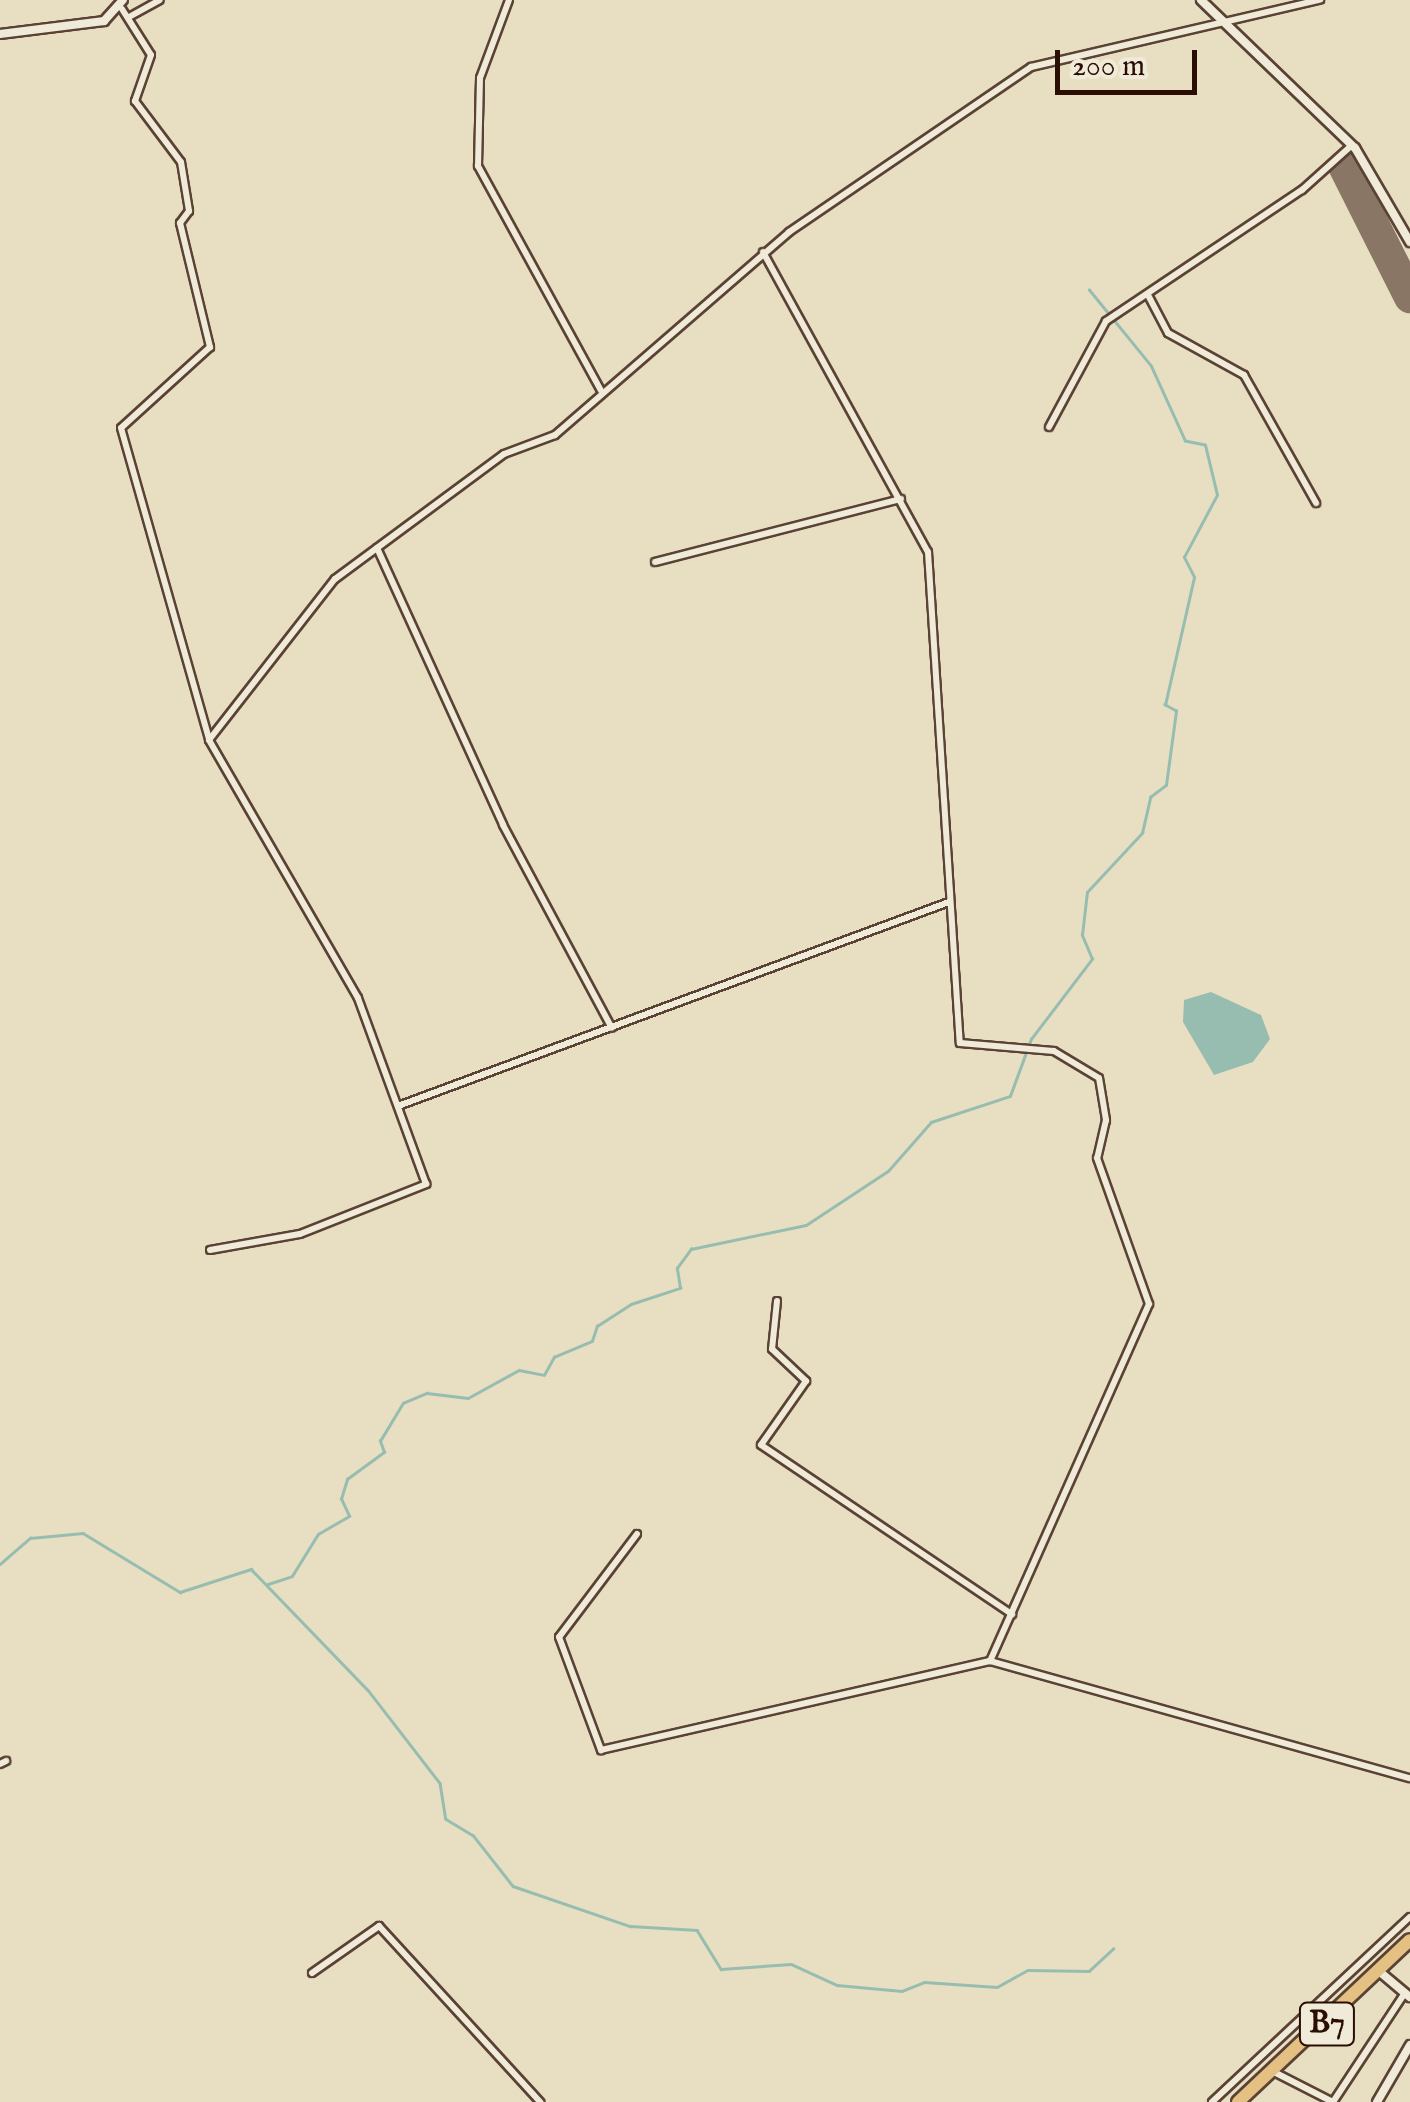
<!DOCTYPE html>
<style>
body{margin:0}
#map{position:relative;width:1410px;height:2102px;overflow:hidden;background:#e8dfc3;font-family:"IM FELL English",serif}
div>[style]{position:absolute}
.water>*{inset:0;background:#97bdb1}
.stream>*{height:2.5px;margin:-1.25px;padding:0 1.25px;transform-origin:1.25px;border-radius:1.25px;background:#97bdb1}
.runway>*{height:32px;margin:-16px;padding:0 16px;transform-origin:16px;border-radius:16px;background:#897664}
.roads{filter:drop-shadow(2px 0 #5a4234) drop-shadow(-2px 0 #5a4234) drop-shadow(0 2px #5a4234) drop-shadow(0 -2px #5a4234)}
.minor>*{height:6px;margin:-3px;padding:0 3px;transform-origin:3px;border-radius:3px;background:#f0ead8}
.tertiary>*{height:8px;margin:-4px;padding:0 4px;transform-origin:4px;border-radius:4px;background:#f0ead8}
.trunk>*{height:12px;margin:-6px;padding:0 6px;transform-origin:6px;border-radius:6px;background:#e4c082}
span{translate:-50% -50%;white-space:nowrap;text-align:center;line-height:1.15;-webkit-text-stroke:8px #f0ead8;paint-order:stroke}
.shield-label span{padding:2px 8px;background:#f0ead8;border:2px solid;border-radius:8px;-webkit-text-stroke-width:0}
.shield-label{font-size:32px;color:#2a0e04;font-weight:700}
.scale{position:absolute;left:1055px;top:50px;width:142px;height:45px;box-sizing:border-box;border:5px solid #2a0e04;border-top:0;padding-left:12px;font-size:30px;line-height:35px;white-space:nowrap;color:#2a0e04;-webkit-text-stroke:8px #f0ead8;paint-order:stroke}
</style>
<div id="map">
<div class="water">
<i style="clip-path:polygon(1211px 992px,1261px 1015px,1270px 1039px,1253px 1062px,1214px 1075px,1183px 1022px,1184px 1000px)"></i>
</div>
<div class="stream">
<i style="left:0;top:1564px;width:40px;rotate:-41deg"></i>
<i style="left:30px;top:1538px;width:53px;rotate:-5.4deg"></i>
<i style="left:83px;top:1533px;width:114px;rotate:31.3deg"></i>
<i style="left:180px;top:1592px;width:75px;rotate:-17.9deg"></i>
<i style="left:251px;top:1569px;width:168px;rotate:46deg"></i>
<i style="left:368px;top:1690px;width:118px;rotate:52.3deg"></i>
<i style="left:440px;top:1783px;width:36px;rotate:81deg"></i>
<i style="left:446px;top:1819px;width:31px;rotate:31deg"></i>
<i style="left:473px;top:1835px;width:65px;rotate:51.9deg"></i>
<i style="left:513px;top:1886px;width:124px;rotate:18.9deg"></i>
<i style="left:630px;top:1926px;width:67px;rotate:3.4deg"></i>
<i style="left:697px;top:1930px;width:46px;rotate:58.4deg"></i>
<i style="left:721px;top:1969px;width:70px;rotate:-4.1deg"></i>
<i style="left:791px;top:1964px;width:51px;rotate:24.5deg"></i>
<i style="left:837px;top:1985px;width:65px;rotate:5.3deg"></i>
<i style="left:902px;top:1991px;width:24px;rotate:-22deg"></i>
<i style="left:924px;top:1982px;width:73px;rotate:3.9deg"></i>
<i style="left:997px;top:1987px;width:35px;rotate:-29deg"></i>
<i style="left:1028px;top:1970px;width:61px;rotate:0.9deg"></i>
<i style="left:1089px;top:1971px;width:33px;rotate:-43deg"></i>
<i style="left:268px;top:1584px;width:25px;rotate:-18deg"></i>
<i style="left:292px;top:1576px;width:49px;rotate:-58.2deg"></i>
<i style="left:318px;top:1534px;width:36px;rotate:-30deg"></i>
<i style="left:349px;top:1516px;width:19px;rotate:-115deg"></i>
<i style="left:341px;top:1499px;width:21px;rotate:-73deg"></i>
<i style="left:347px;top:1479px;width:46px;rotate:-36.1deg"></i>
<i style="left:384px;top:1452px;width:12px;rotate:-110deg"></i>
<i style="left:380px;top:1441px;width:44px;rotate:-58.8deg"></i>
<i style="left:403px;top:1403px;width:26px;rotate:-23deg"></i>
<i style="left:427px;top:1393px;width:41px;rotate:7deg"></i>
<i style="left:468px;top:1398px;width:58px;rotate:-28.8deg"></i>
<i style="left:519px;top:1370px;width:25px;rotate:11deg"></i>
<i style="left:544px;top:1375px;width:21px;rotate:-61deg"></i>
<i style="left:554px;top:1357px;width:41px;rotate:-22.8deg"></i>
<i style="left:592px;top:1341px;width:16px;rotate:-72deg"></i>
<i style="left:597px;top:1326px;width:40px;rotate:-32.9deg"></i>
<i style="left:631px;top:1304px;width:52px;rotate:-18.1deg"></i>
<i style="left:680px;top:1288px;width:20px;rotate:-99deg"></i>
<i style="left:677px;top:1268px;width:24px;rotate:-54deg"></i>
<i style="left:691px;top:1249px;width:117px;rotate:-11.8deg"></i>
<i style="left:806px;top:1225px;width:98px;rotate:-33.4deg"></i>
<i style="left:888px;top:1171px;width:65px;rotate:-48.7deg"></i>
<i style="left:931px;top:1122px;width:83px;rotate:-18.2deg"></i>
<i style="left:1010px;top:1096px;width:61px;rotate:-69.8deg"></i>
<i style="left:1031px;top:1039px;width:101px;rotate:-52.7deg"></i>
<i style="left:1092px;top:959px;width:26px;rotate:-113deg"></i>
<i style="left:1082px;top:935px;width:43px;rotate:-83.4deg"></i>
<i style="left:1087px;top:892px;width:81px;rotate:-47deg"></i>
<i style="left:1142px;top:833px;width:37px;rotate:-77deg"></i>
<i style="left:1150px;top:797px;width:20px;rotate:-37deg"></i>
<i style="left:1166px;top:785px;width:75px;rotate:-82.3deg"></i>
<i style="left:1176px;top:711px;width:13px;rotate:-151deg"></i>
<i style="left:1165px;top:705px;width:131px;rotate:-77.2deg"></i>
<i style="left:1194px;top:577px;width:22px;rotate:-117deg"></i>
<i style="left:1184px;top:557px;width:70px;rotate:-62deg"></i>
<i style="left:1217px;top:495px;width:51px;rotate:-103.5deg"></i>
<i style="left:1205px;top:445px;width:20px;rotate:-169deg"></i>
<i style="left:1185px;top:441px;width:82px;rotate:-114.4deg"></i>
<i style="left:1151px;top:366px;width:98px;rotate:-129.2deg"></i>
</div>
<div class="runway">
<i style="left:1344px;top:166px;width:147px;rotate:63.3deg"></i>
</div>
<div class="roads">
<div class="minor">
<i style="left:509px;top:0;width:83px;rotate:110.4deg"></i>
<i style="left:480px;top:78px;width:88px;rotate:91.3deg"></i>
<i style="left:478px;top:166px;width:256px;rotate:61.3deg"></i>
<i style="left:122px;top:9px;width:54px;rotate:57.8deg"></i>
<i style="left:151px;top:55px;width:49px;rotate:109.2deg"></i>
<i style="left:135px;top:101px;width:76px;rotate:53deg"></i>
<i style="left:181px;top:162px;width:50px;rotate:80.7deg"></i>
<i style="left:189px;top:211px;width:15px;rotate:127deg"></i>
<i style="left:180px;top:223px;width:128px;rotate:76.4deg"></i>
<i style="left:210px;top:347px;width:120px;rotate:137.7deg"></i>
<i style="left:121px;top:428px;width:324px;rotate:74.2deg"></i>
<i style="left:129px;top:17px;width:35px;rotate:-29deg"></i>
<i style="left:763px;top:252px;width:342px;rotate:61.2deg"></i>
<i style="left:928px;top:552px;width:492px;rotate:86.3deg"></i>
<i style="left:960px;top:1043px;width:94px;rotate:4.9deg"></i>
<i style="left:1054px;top:1051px;width:52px;rotate:31deg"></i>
<i style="left:1099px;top:1078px;width:43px;rotate:80.5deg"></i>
<i style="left:1106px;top:1120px;width:39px;rotate:103deg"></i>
<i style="left:1097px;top:1158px;width:155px;rotate:70.4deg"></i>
<i style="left:1149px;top:1304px;width:391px;rotate:114deg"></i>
<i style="left:1148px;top:295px;width:43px;rotate:62.2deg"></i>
<i style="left:1168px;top:333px;width:87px;rotate:28.9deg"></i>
<i style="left:1244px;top:375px;width:147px;rotate:60.6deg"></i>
<i style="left:1049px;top:427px;width:120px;rotate:-61.7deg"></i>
<i style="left:1106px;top:321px;width:236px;rotate:-33.8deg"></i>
<i style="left:1302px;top:190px;width:67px;rotate:-42deg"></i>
<i style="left:377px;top:548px;width:304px;rotate:65.5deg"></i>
<i style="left:503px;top:825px;width:230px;rotate:61.8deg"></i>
<i style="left:655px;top:562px;width:254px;rotate:-14.4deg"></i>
<i style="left:398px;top:1106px;width:588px;rotate:-20.32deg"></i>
<i style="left:210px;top:1250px;width:91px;rotate:-10.1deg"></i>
<i style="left:300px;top:1234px;width:136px;rotate:-21.6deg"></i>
<i style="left:426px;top:1184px;width:198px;rotate:-110.1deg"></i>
<i style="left:358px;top:998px;width:298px;rotate:-120deg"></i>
<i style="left:209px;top:740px;width:204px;rotate:-52deg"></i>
<i style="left:335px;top:579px;width:210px;rotate:-36.5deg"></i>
<i style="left:504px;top:454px;width:54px;rotate:-20.4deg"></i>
<i style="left:555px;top:435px;width:310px;rotate:-40.9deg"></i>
<i style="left:789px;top:232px;width:293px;rotate:-34.3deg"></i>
<i style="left:1031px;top:67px;width:297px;rotate:-13.1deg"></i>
<i style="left:777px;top:1301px;width:48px;rotate:95.9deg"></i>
<i style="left:772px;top:1349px;width:47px;rotate:43.3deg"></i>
<i style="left:806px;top:1381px;width:78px;rotate:125.1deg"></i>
<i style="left:761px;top:1445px;width:303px;rotate:34deg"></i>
<i style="left:637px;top:1534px;width:129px;rotate:127.1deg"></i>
<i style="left:559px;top:1637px;width:121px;rotate:69.6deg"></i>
<i style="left:601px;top:1750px;width:399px;rotate:-12.9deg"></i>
<i style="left:990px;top:1661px;width:436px;rotate:15.6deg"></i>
<i style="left:0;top:1764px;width:7px;rotate:-27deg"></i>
<i style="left:312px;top:1973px;width:82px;rotate:-35deg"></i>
<i style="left:379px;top:1926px;width:239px;rotate:47.5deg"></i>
<i style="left:1274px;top:2072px;width:66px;rotate:27deg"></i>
<i style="left:1212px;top:2102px;width:271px;rotate:-43.1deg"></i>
<i style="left:1333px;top:2102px;width:131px;rotate:-56.6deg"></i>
</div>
<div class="tertiary">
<i style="left:1201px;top:0;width:214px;rotate:43.9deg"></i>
<i style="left:1355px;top:148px;width:109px;rotate:59.7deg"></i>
<i style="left:0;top:34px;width:105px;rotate:-7.1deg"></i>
<i style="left:104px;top:21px;width:28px;rotate:-48deg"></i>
<i style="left:1380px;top:1972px;width:39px;rotate:40deg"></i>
<i style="left:1377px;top:2102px;width:66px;rotate:-59.9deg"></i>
</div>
<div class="trunk">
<i style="left:1238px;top:2102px;width:236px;rotate:-43.3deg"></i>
</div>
</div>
<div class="shield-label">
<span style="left:1327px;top:2024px">B7</span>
</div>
<div class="scale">200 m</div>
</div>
